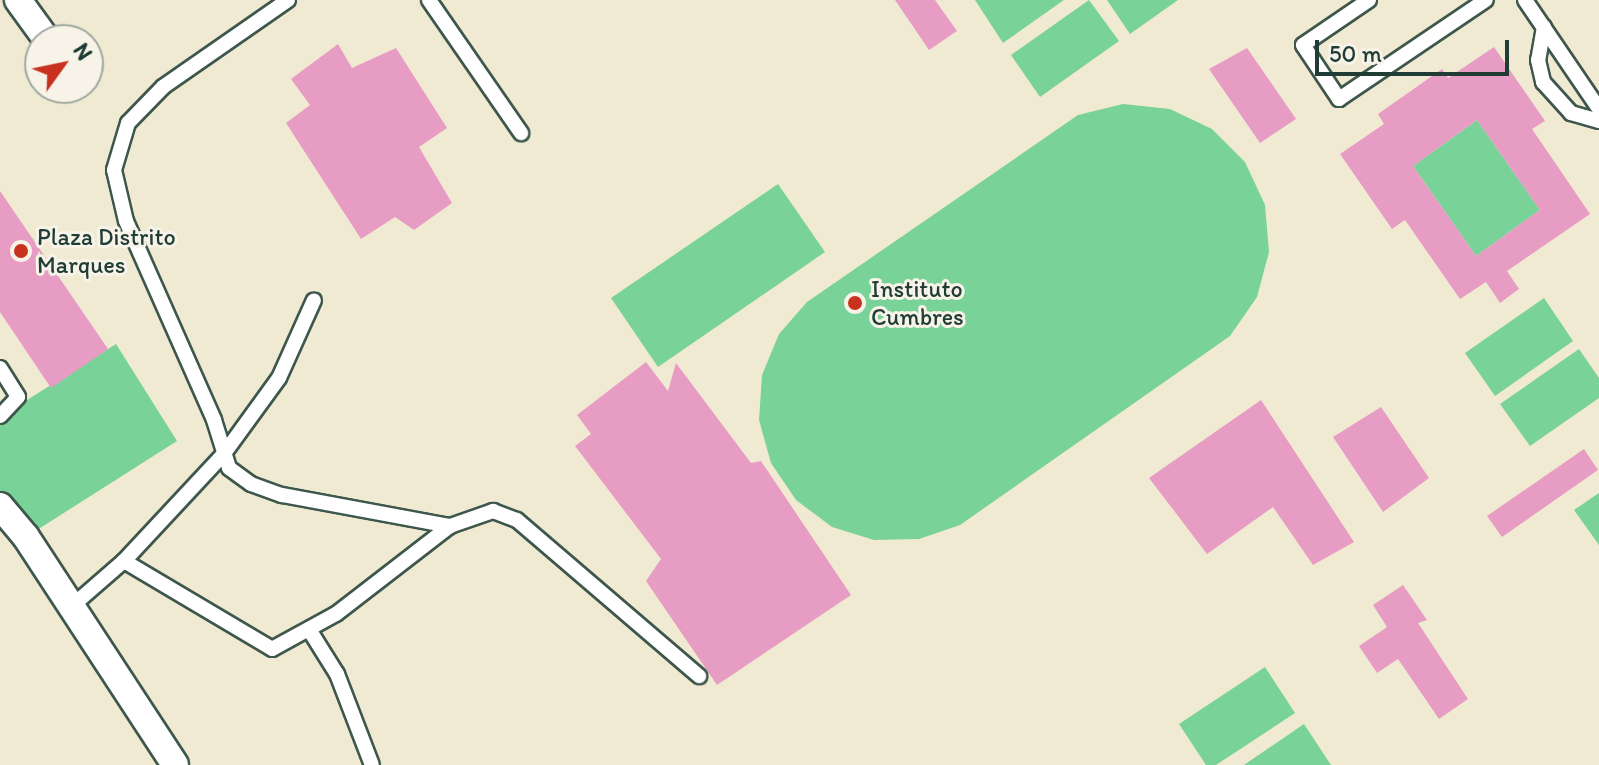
<!DOCTYPE html>
<style>
body{margin:0}
#map{position:relative;width:1599px;height:765px;overflow:hidden;background:#f1ead3;font-family:Itim,sans-serif}
div>[style]{position:absolute}
.green>*{inset:0;background:#79d298}
.building>*{inset:0;background:#e79cc4}
.roads{filter:drop-shadow(2px 0 #3e574c) drop-shadow(-2px 0 #3e574c) drop-shadow(0 2px #3e574c) drop-shadow(0 -2px #3e574c)}
.lane>*{height:14px;margin:-7px;padding:0 7px;transform-origin:7px;border-radius:7px;background:#fff}
.street>*{height:26px;margin:-13px;padding:0 13px;transform-origin:13px;border-radius:13px;background:#fff}
.dots>*{width:22px;height:22px;translate:-50% -50%;box-sizing:border-box;border:4px solid #f7f3e8;border-radius:50%}
span{translate:-50% -50%;white-space:nowrap;text-align:center;line-height:1.15;-webkit-text-stroke:6px #f7f3e8;paint-order:stroke}
.poi-label{font-size:24px;color:#1f3d34}
.left{translate:0 -50%;text-align:left}
.north{position:absolute;left:24px;top:24px;width:80px;height:80px;box-sizing:border-box;background:#f7f3e8;border:2px solid #a1aaa0;border-radius:50%;rotate:57deg;font-size:22px;font-weight:700;line-height:32px;text-align:center;color:#1f3d34}
.north::after{content:'';display:block;margin:auto;width:28px;height:36px;background:#c8321e;clip-path:polygon(50% 0,100% 100%,50% 72%,0 100%)}
.scale{position:absolute;left:1315px;top:40px;width:194px;height:36px;box-sizing:border-box;border:4px solid #1f3d34;border-top:0;padding-left:10px;font-size:24px;line-height:28px;white-space:nowrap;color:#1f3d34;-webkit-text-stroke:6px #f7f3e8;paint-order:stroke}
</style>
<div id="map">
<div class="green">
<i style="clip-path:polygon(975px 0,1064px 0,1003px 43px)"></i>
<i style="clip-path:polygon(1089px 0,1119px 41px,1040px 97px,1011px 55px)"></i>
<i style="clip-path:polygon(1107px 0,1178px 0,1130px 34px)"></i>
<i style="clip-path:polygon(1123px 104px,1170px 109px,1212px 129px,1245px 162px,1265px 205px,1269px 252px,1257px 297px,1230px 336px,960px 525px,919px 539px,874px 540px,832px 527px,796px 500px,771px 463px,759px 420px,762px 375px,779px 334px,807px 302px,1078px 115px)"></i>
<i style="clip-path:polygon(1477px 120px,1540px 210px,1476px 256px,1413px 166px)"></i>
<i style="clip-path:polygon(778px 184px,825px 252px,658px 367px,611px 298px)"></i>
<i style="clip-path:polygon(1544px 298px,1573px 341px,1495px 396px,1465px 353px)"></i>
<i style="clip-path:polygon(116px 344px,177px 441px,26px 537px,0 496px,0 417px)"></i>
<i style="clip-path:polygon(1579px 349px,1599px 378px,1599px 398px,1530px 446px,1500px 404px)"></i>
<i style="clip-path:polygon(1599px 493px,1599px 545px,1574px 510px)"></i>
<i style="clip-path:polygon(1265px 667px,1295px 713px,1216px 765px,1206px 765px,1179px 724px)"></i>
<i style="clip-path:polygon(1304px 724px,1331px 765px,1244px 765px)"></i>
</div>
<div class="building">
<i style="clip-path:polygon(895px 0,935px 0,957px 31px,929px 50px)"></i>
<i style="clip-path:polygon(338px 44px,352px 68px,396px 48px,447px 128px,419px 147px,452px 203px,414px 230px,395px 217px,361px 239px,286px 123px,310px 105px,291px 79px)"></i>
<i style="clip-path:polygon(evenodd,1494px 47px,1545px 121px,1532px 129px,1590px 214px,1507px 271px,1519px 289px,1500px 303px,1486px 282px,1460px 299px,1405px 220px,1392px 229px,1340px 154px,1384px 124px,1378px 114px,1442px 69px,1448px 78px,1494px 47px,1477px 120px,1540px 210px,1476px 256px,1413px 166px,1477px 120px)"></i>
<i style="clip-path:polygon(1247px 48px,1296px 119px,1260px 143px,1209px 69px)"></i>
<i style="clip-path:polygon(0 191px,108px 349px,51px 388px,0 312px)"></i>
<i style="clip-path:polygon(646px 362px,668px 391px,676px 363px,751px 463px,761px 461px,851px 595px,717px 685px,646px 581px,661px 559px,575px 446px,591px 434px,577px 415px)"></i>
<i style="clip-path:polygon(1261px 400px,1354px 542px,1313px 565px,1273px 507px,1207px 554px,1149px 478px)"></i>
<i style="clip-path:polygon(1381px 407px,1429px 478px,1383px 512px,1333px 437px)"></i>
<i style="clip-path:polygon(1584px 449px,1598px 470px,1502px 537px,1487px 516px)"></i>
<i style="clip-path:polygon(1403px 585px,1427px 620px,1418px 623px,1468px 699px,1439px 719px,1398px 659px,1377px 673px,1359px 646px,1387px 627px,1373px 605px)"></i>
</div>
<div class="roads">
<div class="lane">
<i style="left:288px;top:0;width:152px;rotate:145.2deg"></i>
<i style="left:163px;top:87px;width:50px;rotate:134.2deg"></i>
<i style="left:128px;top:123px;width:49px;rotate:106.6deg"></i>
<i style="left:114px;top:170px;width:52px;rotate:76.8deg"></i>
<i style="left:126px;top:221px;width:218px;rotate:66.1deg"></i>
<i style="left:214px;top:420px;width:50px;rotate:72.6deg"></i>
<i style="left:229px;top:468px;width:27px;rotate:36deg"></i>
<i style="left:251px;top:484px;width:33px;rotate:20deg"></i>
<i style="left:282px;top:495px;width:171px;rotate:10.5deg"></i>
<i style="left:429px;top:0;width:162px;rotate:55.3deg"></i>
<i style="left:1369px;top:0;width:80px;rotate:145.7deg"></i>
<i style="left:1303px;top:45px;width:65px;rotate:56.3deg"></i>
<i style="left:1339px;top:99px;width:177px;rotate:-34deg"></i>
<i style="left:1525px;top:0;width:132px;rotate:55.8deg"></i>
<i style="left:1544px;top:27px;width:34px;rotate:100deg"></i>
<i style="left:1538px;top:60px;width:23px;rotate:77deg"></i>
<i style="left:1543px;top:82px;width:42px;rotate:47.9deg"></i>
<i style="left:1571px;top:113px;width:29px;rotate:16deg"></i>
<i style="left:0;top:368px;width:34px;rotate:58deg"></i>
<i style="left:18px;top:397px;width:26px;rotate:133deg"></i>
<i style="left:124px;top:561px;width:172px;rotate:30.7deg"></i>
<i style="left:272px;top:649px;width:73px;rotate:-28.7deg"></i>
<i style="left:336px;top:614px;width:144px;rotate:-37.7deg"></i>
<i style="left:450px;top:526px;width:46px;rotate:-19.2deg"></i>
<i style="left:493px;top:511px;width:26px;rotate:21deg"></i>
<i style="left:517px;top:520px;width:240px;rotate:40.6deg"></i>
<i style="left:71px;top:607px;width:70px;rotate:-41deg"></i>
<i style="left:124px;top:561px;width:145px;rotate:-47deg"></i>
<i style="left:223px;top:455px;width:95px;rotate:-54deg"></i>
<i style="left:279px;top:378px;width:85px;rotate:-65.8deg"></i>
<i style="left:310px;top:631px;width:51px;rotate:57.9deg"></i>
<i style="left:337px;top:674px;width:97px;rotate:69deg"></i>
</div>
<div class="street">
<i style="left:18px;top:0;width:49px;rotate:54.1deg"></i>
<i style="left:0;top:506px;width:40px;rotate:50deg"></i>
<i style="left:26px;top:537px;width:272px;rotate:56.8deg"></i>
</div>
</div>
<div class="dots">
<i style="left:21px;top:251px;background:#c8321e"></i>
<i style="left:855px;top:303px;background:#c8321e"></i>
</div>
<div class="poi-label">
<span class="left" style="left:37px;top:251px">Plaza Distrito<br>Marques</span>
<span class="left" style="left:871px;top:303px">Instituto<br>Cumbres</span>
</div>
<div class="north">N</div>
<div class="scale">50 m</div>
</div>
